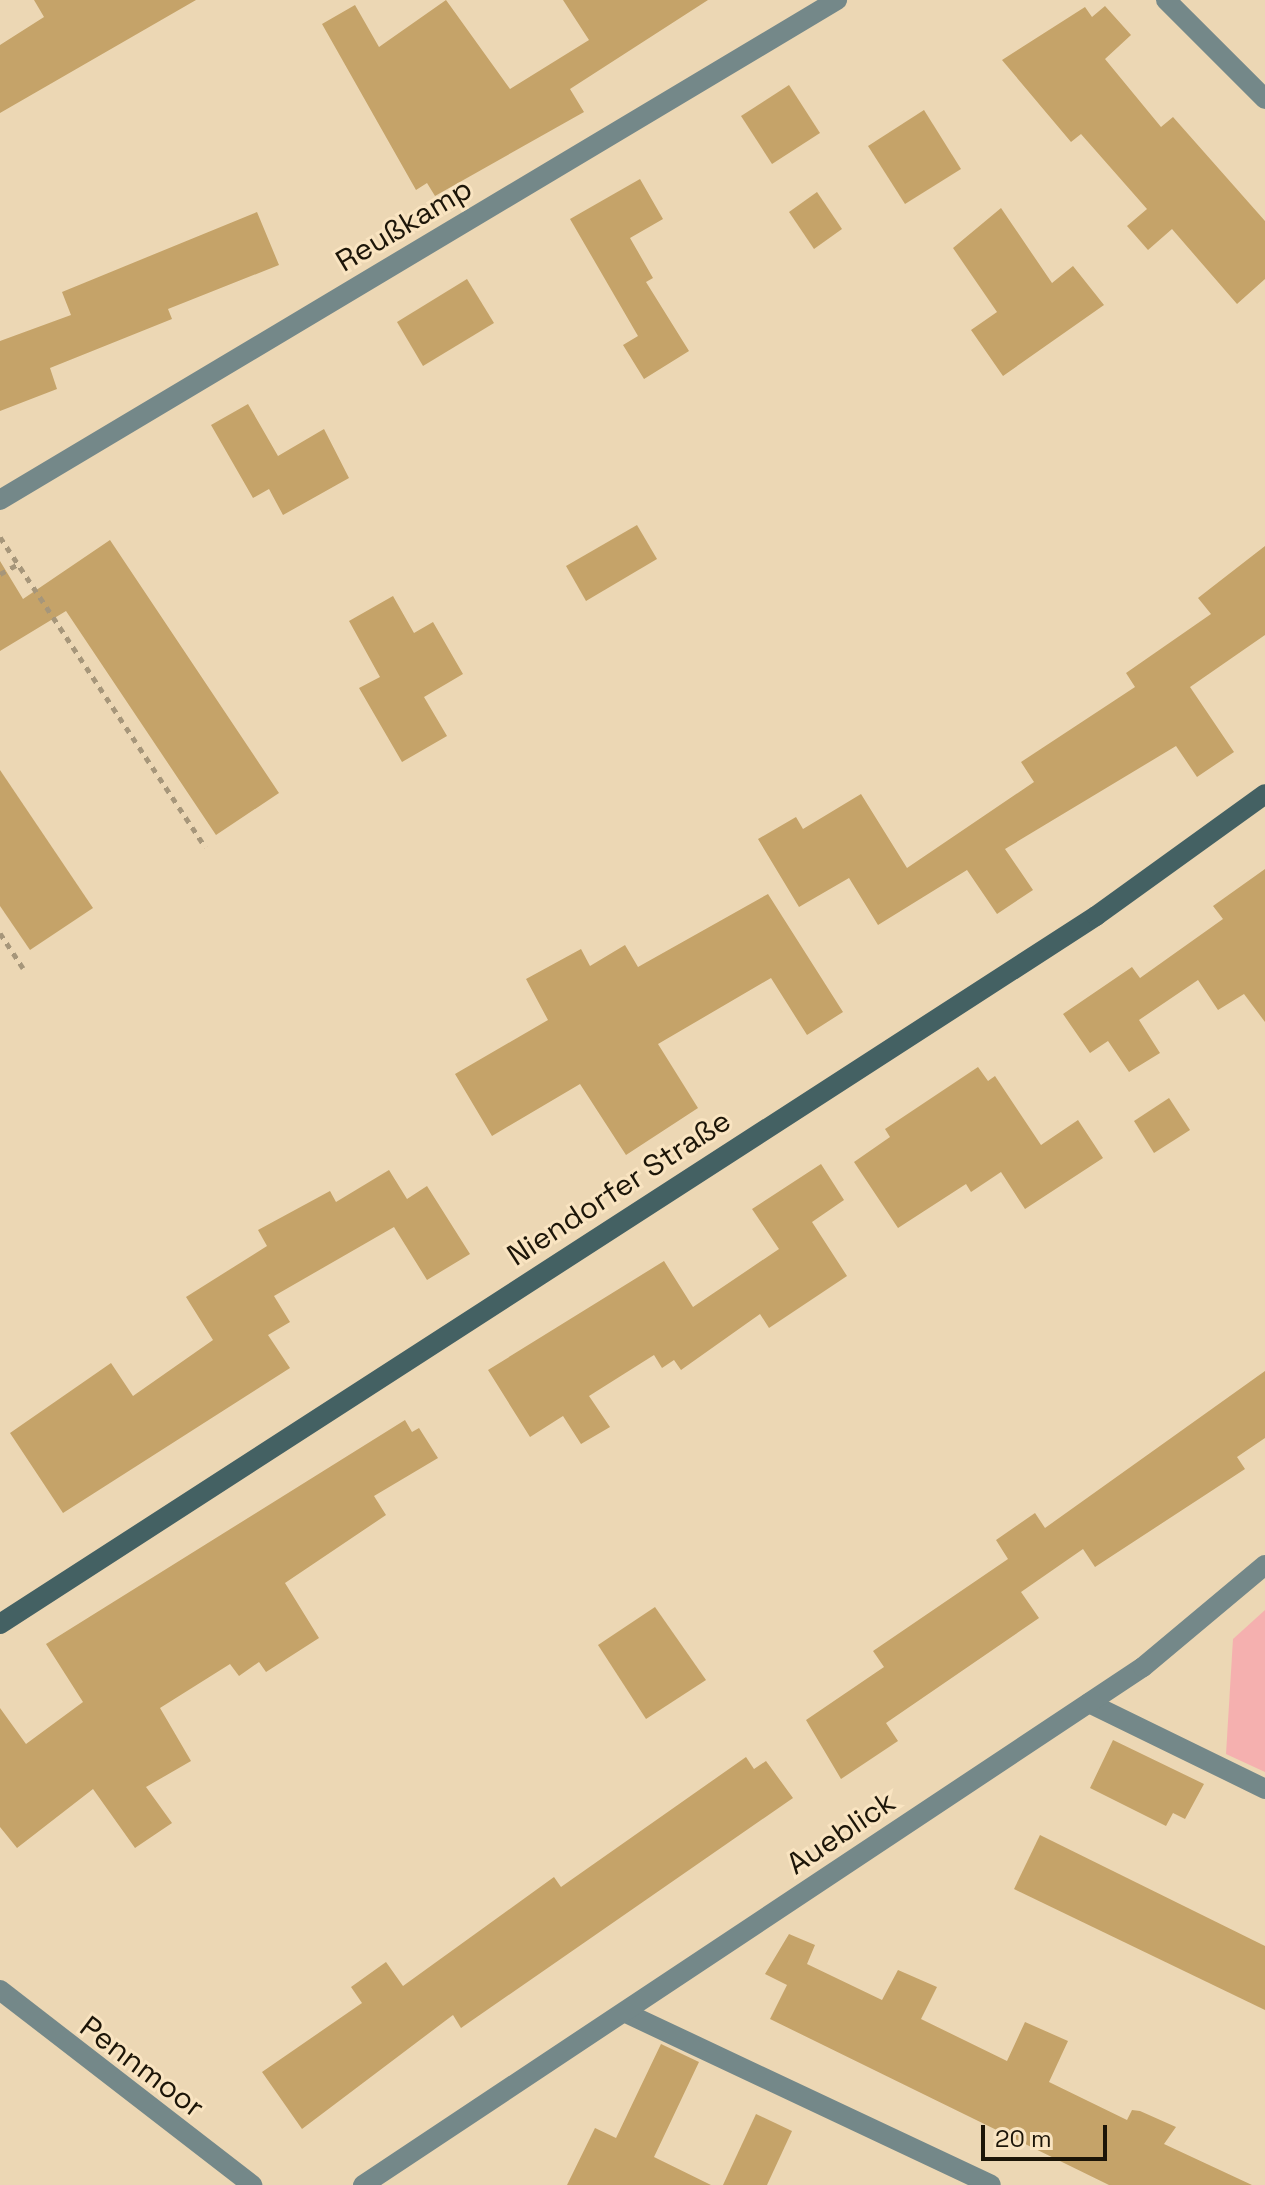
<!DOCTYPE html>
<meta charset="utf-8">
<style>
body{margin:0}
#map{position:relative;width:1265px;height:2185px;overflow:hidden;background:#ecd7b4;font-family:"Space Grotesk",sans-serif}
div>[style]{position:absolute}
.green>*{inset:0;background:#f5b0af}
.building>*{inset:0;background:#c5a369}
.path>*{height:5px;margin-top:-2.5px;transform-origin:0;background:repeating-linear-gradient(90deg,#a6967a 0 6px,transparent 0 12px)}
.lane>*{height:20px;margin:-10px;padding:0 10px;transform-origin:10px;border-radius:10px;background:#748889}
.street>*{height:20px;margin:-10px;padding:0 10px;transform-origin:10px;border-radius:10px;background:#748889}
.secondary>*{height:20px;margin:-10px;padding:0 10px;transform-origin:10px;border-radius:10px;background:#446163}
span{translate:-50% -50%;white-space:nowrap;text-align:center;line-height:1.15;-webkit-text-stroke:6px #f9e4c1;paint-order:stroke}
.street-label{font-size:30px;color:#1c1508}
.scale{position:absolute;left:981px;top:2125px;width:126px;height:36px;box-sizing:border-box;border:4px solid #1c1508;border-top:0;padding-left:10px;font-size:24px;line-height:28px;white-space:nowrap;color:#1c1508;-webkit-text-stroke:6px #f9e4c1;paint-order:stroke}
</style>
<div id="map">
<div class="green">
<i style="clip-path:polygon(1265px 1610px,1265px 1772px,1226px 1754px,1233px 1639px)"></i>
</div>
<div class="building">
<i style="clip-path:polygon(34px 0,196px 0,0 113px,0 45px,44px 17px)"></i>
<i style="clip-path:polygon(446px 0,510px 89px,589px 40px,563px 0,708px 0,570px 89px,584px 112px,435px 196px,427px 183px,416px 190px,322px 24px,355px 5px,379px 47px)"></i>
<i style="clip-path:polygon(1105px 6px,1131px 35px,1105px 59px,1161px 127px,1173px 117px,1265px 221px,1265px 279px,1237px 304px,1172px 229px,1148px 250px,1127px 226px,1147px 209px,1081px 134px,1071px 142px,1002px 60px,1085px 7px,1092px 17px)"></i>
<i style="clip-path:polygon(789px 85px,820px 133px,772px 164px,741px 116px)"></i>
<i style="clip-path:polygon(924px 110px,961px 169px,905px 204px,868px 146px)"></i>
<i style="clip-path:polygon(640px 179px,663px 219px,630px 238px,653px 278px,646px 282px,689px 351px,644px 379px,623px 345px,638px 336px,570px 219px)"></i>
<i style="clip-path:polygon(817px 192px,842px 229px,814px 249px,789px 212px)"></i>
<i style="clip-path:polygon(1001px 208px,1052px 283px,1073px 266px,1104px 305px,1003px 376px,971px 330px,997px 312px,953px 248px)"></i>
<i style="clip-path:polygon(257px 212px,279px 265px,168px 309px,172px 319px,50px 368px,57px 389px,0 411px,0 341px,71px 315px,62px 292px)"></i>
<i style="clip-path:polygon(467px 279px,494px 323px,423px 366px,397px 322px)"></i>
<i style="clip-path:polygon(248px 404px,278px 456px,324px 429px,349px 478px,283px 515px,269px 489px,253px 498px,211px 425px)"></i>
<i style="clip-path:polygon(637px 525px,657px 559px,586px 601px,566px 566px)"></i>
<i style="clip-path:polygon(110px 540px,279px 793px,216px 835px,66px 611px,0 651px,0 561px,23px 599px)"></i>
<i style="clip-path:polygon(1265px 546px,1265px 635px,1190px 687px,1234px 752px,1197px 777px,1176px 746px,1005px 849px,1033px 890px,997px 914px,967px 870px,878px 925px,849px 878px,799px 907px,758px 839px,796px 817px,803px 829px,861px 794px,907px 868px,1034px 782px,1021px 762px,1135px 687px,1126px 673px,1211px 614px,1198px 598px)"></i>
<i style="clip-path:polygon(393px 596px,414px 633px,433px 622px,463px 674px,424px 697px,447px 736px,402px 762px,359px 688px,380px 677px,349px 621px)"></i>
<i style="clip-path:polygon(0 770px,93px 908px,30px 950px,0 906px)"></i>
<i style="clip-path:polygon(1265px 869px,1265px 1022px,1244px 994px,1218px 1010px,1198px 980px,1139px 1020px,1160px 1053px,1129px 1072px,1108px 1041px,1090px 1053px,1063px 1014px,1132px 967px,1140px 978px,1223px 919px,1213px 906px)"></i>
<i style="clip-path:polygon(768px 894px,843px 1012px,807px 1035px,771px 978px,658px 1044px,698px 1108px,626px 1155px,580px 1084px,492px 1136px,455px 1074px,548px 1020px,526px 979px,581px 949px,590px 966px,625px 945px,638px 967px)"></i>
<i style="clip-path:polygon(978px 1067px,988px 1081px,995px 1076px,1041px 1145px,1078px 1120px,1103px 1158px,1025px 1209px,1001px 1172px,971px 1192px,966px 1184px,898px 1228px,854px 1162px,890px 1137px,885px 1129px)"></i>
<i style="clip-path:polygon(1169px 1098px,1190px 1130px,1154px 1153px,1134px 1121px)"></i>
<i style="clip-path:polygon(821px 1164px,844px 1200px,812px 1222px,847px 1276px,769px 1328px,760px 1314px,681px 1370px,674px 1360px,662px 1368px,654px 1355px,589px 1396px,610px 1427px,581px 1444px,563px 1416px,530px 1437px,488px 1370px,664px 1261px,693px 1307px,779px 1249px,752px 1209px)"></i>
<i style="clip-path:polygon(389px 1170px,407px 1199px,427px 1186px,470px 1254px,427px 1280px,394px 1227px,274px 1296px,290px 1322px,268px 1335px,290px 1368px,63px 1513px,10px 1433px,111px 1363px,133px 1396px,213px 1340px,186px 1297px,267px 1246px,258px 1230px,330px 1191px,336px 1202px)"></i>
<i style="clip-path:polygon(1265px 1371px,1265px 1438px,1237px 1457px,1245px 1469px,1095px 1567px,1083px 1549px,1021px 1592px,1039px 1618px,886px 1723px,898px 1741px,841px 1779px,806px 1720px,884px 1667px,873px 1651px,1008px 1559px,996px 1540px,1035px 1513px,1045px 1528px)"></i>
<i style="clip-path:polygon(405px 1420px,412px 1432px,419px 1428px,438px 1458px,374px 1496px,386px 1515px,285px 1583px,319px 1638px,266px 1672px,259px 1662px,239px 1676px,230px 1664px,160px 1708px,191px 1761px,146px 1787px,172px 1823px,135px 1848px,93px 1789px,17px 1848px,0 1827px,0 1708px,26px 1744px,83px 1702px,46px 1644px)"></i>
<i style="clip-path:polygon(655px 1607px,706px 1680px,646px 1719px,598px 1645px)"></i>
<i style="clip-path:polygon(1113px 1740px,1204px 1784px,1185px 1819px,1173px 1813px,1166px 1826px,1090px 1788px)"></i>
<i style="clip-path:polygon(746px 1757px,754px 1769px,766px 1761px,793px 1798px,461px 2028px,453px 2015px,302px 2129px,262px 2072px,362px 2003px,351px 1987px,386px 1962px,403px 1986px,554px 1877px,561px 1887px)"></i>
<i style="clip-path:polygon(1040px 1835px,1265px 1946px,1265px 2010px,1014px 1889px)"></i>
<i style="clip-path:polygon(789px 1934px,815px 1945px,807px 1964px,882px 2000px,898px 1970px,937px 1987px,921px 2019px,1007px 2061px,1025px 2022px,1068px 2041px,1049px 2082px,1127px 2120px,1132px 2110px,1140px 2111px,1176px 2127px,1164px 2144px,1252px 2185px,1109px 2185px,770px 2019px,787px 1985px,765px 1974px)"></i>
<i style="clip-path:polygon(661px 2044px,699px 2062px,654px 2157px,711px 2185px,567px 2185px,595px 2128px,616px 2138px)"></i>
<i style="clip-path:polygon(756px 2114px,792px 2131px,767px 2185px,723px 2185px)"></i>
</div>
<div class="path">
<i style="left:0;top:537px;width:372px;rotate:56.5deg"></i>
<i style="left:0;top:574px;width:21px;rotate:-29deg"></i>
<i style="left:0;top:933px;width:42px;rotate:56.7deg"></i>
</div>
<div class="lane">
<i style="left:1089px;top:1703px;width:196px;rotate:26deg"></i>
<i style="left:626px;top:2013px;width:403px;rotate:25.2deg"></i>
</div>
<div class="street">
<i style="left:1166px;top:0;width:140px;rotate:45deg"></i>
<i style="left:0;top:500px;width:975px;rotate:-30.85deg"></i>
<i style="left:0;top:1990px;width:319px;rotate:37.7deg"></i>
<i style="left:363px;top:2185px;width:936px;rotate:-33.59deg"></i>
<i style="left:1143px;top:1667px;width:159px;rotate:-39.9deg"></i>
</div>
<div class="secondary">
<i style="left:0;top:1624px;width:1305px;rotate:-32.86deg"></i>
<i style="left:1096px;top:916px;width:208px;rotate:-35.8deg"></i>
</div>
<div class="street-label">
<span style="left:404px;top:225px;rotate:-31deg">Reußkamp</span>
<span style="left:619px;top:1188px;rotate:-33deg">Niendorfer Straße</span>
<span style="left:841px;top:1833px;rotate:-34deg">Aueblick</span>
<span style="left:142px;top:2067px;rotate:37deg">Pennmoor</span>
</div>
<div class="scale">20 m</div>
</div>
